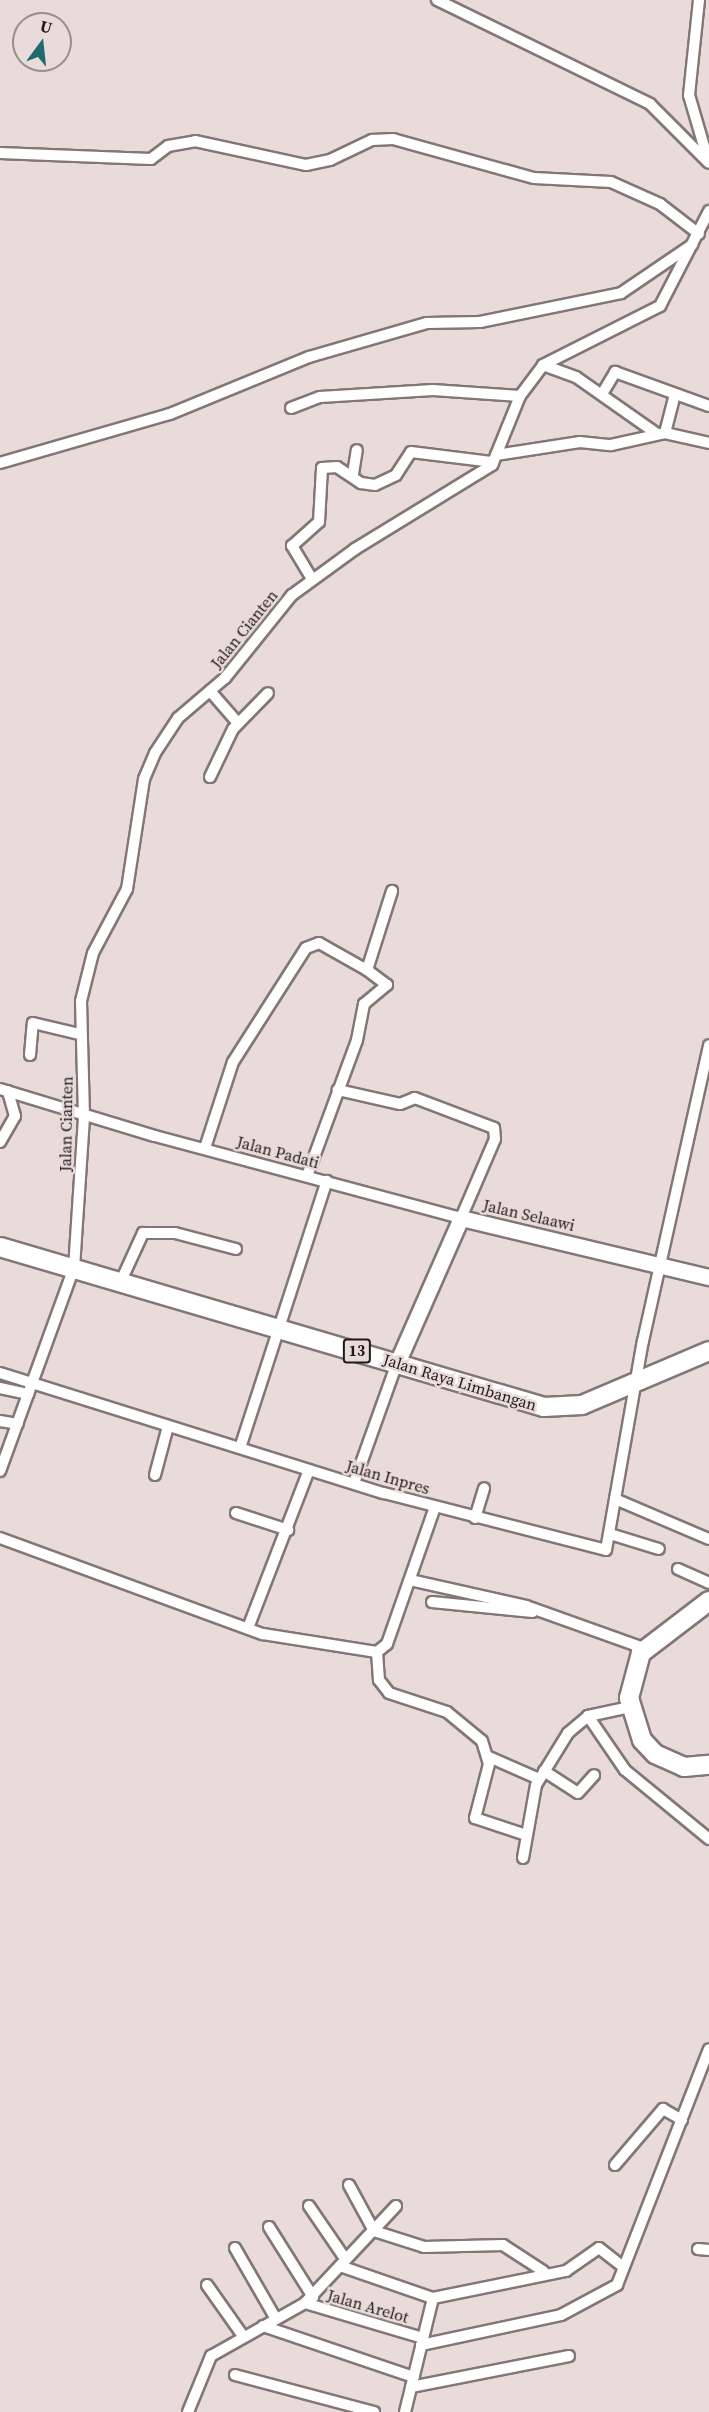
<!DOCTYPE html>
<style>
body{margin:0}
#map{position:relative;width:709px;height:2412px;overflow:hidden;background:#e8dbda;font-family:"Source Serif 4",serif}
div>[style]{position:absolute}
.roads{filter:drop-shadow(2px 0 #837776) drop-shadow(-2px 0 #837776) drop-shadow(0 2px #837776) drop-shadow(0 -2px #837776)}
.street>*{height:10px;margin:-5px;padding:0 5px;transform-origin:5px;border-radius:5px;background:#fff}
.secondary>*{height:15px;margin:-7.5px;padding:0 7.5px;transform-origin:7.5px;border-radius:7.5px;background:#fff}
.highway>*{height:18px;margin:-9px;padding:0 9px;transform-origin:9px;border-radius:9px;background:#fff}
span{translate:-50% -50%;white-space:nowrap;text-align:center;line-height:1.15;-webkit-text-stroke:5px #e8dbda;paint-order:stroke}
.shield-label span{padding:2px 4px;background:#e8dbda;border:2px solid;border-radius:4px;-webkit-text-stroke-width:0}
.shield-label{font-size:15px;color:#1f1a1a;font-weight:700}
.street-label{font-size:16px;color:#1f1a1a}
.north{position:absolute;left:12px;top:12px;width:60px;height:60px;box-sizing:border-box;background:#e8dbda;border:2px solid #988e8d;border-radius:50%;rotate:15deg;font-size:16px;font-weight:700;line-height:24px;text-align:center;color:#1f1a1a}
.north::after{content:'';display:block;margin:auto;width:21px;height:27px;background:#1e6b6e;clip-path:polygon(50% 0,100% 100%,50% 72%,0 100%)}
</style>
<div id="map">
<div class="roads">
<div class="street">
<i style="left:437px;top:0;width:237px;rotate:26deg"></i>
<i style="left:650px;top:104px;width:83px;rotate:45deg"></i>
<i style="left:699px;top:0;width:96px;rotate:96deg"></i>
<i style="left:689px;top:95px;width:60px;rotate:73.7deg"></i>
<i style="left:0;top:153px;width:151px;rotate:2.3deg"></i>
<i style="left:151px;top:159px;width:21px;rotate:-37deg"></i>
<i style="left:168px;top:146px;width:27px;rotate:-10deg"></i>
<i style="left:195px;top:141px;width:114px;rotate:12.2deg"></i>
<i style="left:306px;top:165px;width:25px;rotate:-12deg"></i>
<i style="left:330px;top:160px;width:47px;rotate:-25.5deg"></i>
<i style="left:372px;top:140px;width:21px;rotate:-3deg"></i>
<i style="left:393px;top:139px;width:146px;rotate:15.5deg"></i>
<i style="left:534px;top:178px;width:77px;rotate:3deg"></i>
<i style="left:611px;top:182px;width:54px;rotate:24.2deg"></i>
<i style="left:660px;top:204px;width:49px;rotate:37.6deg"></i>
<i style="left:543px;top:365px;width:35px;rotate:20deg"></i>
<i style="left:576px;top:377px;width:99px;rotate:35.1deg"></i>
<i style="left:602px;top:394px;width:26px;rotate:-59deg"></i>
<i style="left:615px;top:372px;width:100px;rotate:19.9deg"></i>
<i style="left:291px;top:408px;width:31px;rotate:-21deg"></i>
<i style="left:320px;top:397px;width:113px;rotate:-3.5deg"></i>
<i style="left:433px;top:390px;width:87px;rotate:3.9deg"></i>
<i style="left:665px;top:433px;width:40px;rotate:-75.6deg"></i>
<i style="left:496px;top:455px;width:85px;rotate:-8.8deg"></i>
<i style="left:580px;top:442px;width:31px;rotate:6deg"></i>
<i style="left:611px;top:445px;width:55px;rotate:-12.5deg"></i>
<i style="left:665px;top:433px;width:45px;rotate:12.8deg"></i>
<i style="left:0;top:463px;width:177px;rotate:-16.1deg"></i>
<i style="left:170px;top:414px;width:150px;rotate:-22.3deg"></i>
<i style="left:309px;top:357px;width:123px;rotate:-16.1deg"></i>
<i style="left:427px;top:323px;width:53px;rotate:-1.1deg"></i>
<i style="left:480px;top:322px;width:144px;rotate:-11.6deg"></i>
<i style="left:621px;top:293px;width:86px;rotate:-34.1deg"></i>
<i style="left:353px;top:474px;width:24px;rotate:-81deg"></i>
<i style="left:312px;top:579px;width:39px;rotate:-121deg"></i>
<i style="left:292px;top:546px;width:36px;rotate:-42deg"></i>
<i style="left:319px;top:522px;width:54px;rotate:-86.8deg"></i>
<i style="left:322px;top:468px;width:15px;rotate:-4deg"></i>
<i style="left:337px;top:467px;width:29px;rotate:34deg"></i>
<i style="left:361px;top:483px;width:14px;rotate:8deg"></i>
<i style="left:375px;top:485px;width:23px;rotate:-25deg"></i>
<i style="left:396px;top:475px;width:27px;rotate:-57deg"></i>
<i style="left:411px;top:452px;width:83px;rotate:7deg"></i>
<i style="left:210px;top:691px;width:43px;rotate:48.8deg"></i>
<i style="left:210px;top:777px;width:53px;rotate:-64.4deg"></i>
<i style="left:233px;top:729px;width:50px;rotate:-45.8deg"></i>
<i style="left:30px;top:1055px;width:32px;rotate:-85deg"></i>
<i style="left:33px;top:1023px;width:47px;rotate:13.4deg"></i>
<i style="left:0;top:1089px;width:162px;rotate:16.9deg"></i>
<i style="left:155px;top:1136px;width:317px;rotate:15deg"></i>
<i style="left:461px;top:1218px;width:86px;rotate:-66.7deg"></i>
<i style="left:495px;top:1139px;width:11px;rotate:-95deg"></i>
<i style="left:494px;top:1128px;width:85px;rotate:-159.2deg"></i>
<i style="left:415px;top:1098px;width:16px;rotate:158deg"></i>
<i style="left:400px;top:1104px;width:64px;rotate:-167.3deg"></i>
<i style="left:0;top:1142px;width:30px;rotate:-60deg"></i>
<i style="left:15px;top:1116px;width:26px;rotate:-106deg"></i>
<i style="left:205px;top:1148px;width:90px;rotate:-72deg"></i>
<i style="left:233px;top:1062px;width:135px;rotate:-57.4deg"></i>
<i style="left:306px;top:948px;width:14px;rotate:-21deg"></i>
<i style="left:319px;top:943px;width:55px;rotate:29.4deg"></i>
<i style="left:367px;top:970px;width:83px;rotate:-72.4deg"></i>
<i style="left:307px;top:1176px;width:145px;rotate:-69.8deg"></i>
<i style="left:357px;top:1040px;width:37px;rotate:-79deg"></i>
<i style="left:364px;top:1004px;width:30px;rotate:-40deg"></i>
<i style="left:387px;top:985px;width:25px;rotate:-143deg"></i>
<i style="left:121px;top:1281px;width:53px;rotate:-65.4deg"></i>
<i style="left:143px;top:1233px;width:32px"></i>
<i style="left:175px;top:1233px;width:63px;rotate:14.7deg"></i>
<i style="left:0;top:1373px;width:402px;rotate:17.4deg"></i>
<i style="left:384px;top:1493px;width:229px;rotate:14.4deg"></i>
<i style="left:606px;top:1550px;width:212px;rotate:-80deg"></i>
<i style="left:643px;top:1341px;width:303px;rotate:-77.4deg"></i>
<i style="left:0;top:1388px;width:29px;rotate:12deg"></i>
<i style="left:0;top:1421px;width:18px;rotate:9deg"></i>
<i style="left:240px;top:1448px;width:281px;rotate:-72deg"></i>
<i style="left:0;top:1471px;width:216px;rotate:-70deg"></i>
<i style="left:74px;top:1268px;width:152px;rotate:-86.2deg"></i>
<i style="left:84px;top:1116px;width:115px;rotate:-91.5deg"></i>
<i style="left:81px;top:1001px;width:49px;rotate:-76deg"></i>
<i style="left:93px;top:953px;width:72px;rotate:-62deg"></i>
<i style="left:127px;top:889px;width:111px;rotate:-81.2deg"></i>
<i style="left:144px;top:779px;width:28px;rotate:-67deg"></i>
<i style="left:155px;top:753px;width:42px;rotate:-56.7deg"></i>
<i style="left:178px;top:718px;width:62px;rotate:-40.4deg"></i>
<i style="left:225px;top:678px;width:107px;rotate:-51.1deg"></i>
<i style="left:292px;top:595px;width:78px;rotate:-36.1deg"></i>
<i style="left:355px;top:549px;width:161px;rotate:-31.5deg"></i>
<i style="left:492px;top:465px;width:74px;rotate:-67.9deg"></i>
<i style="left:520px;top:396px;width:39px;rotate:-53deg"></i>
<i style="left:543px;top:365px;width:131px;rotate:-26.8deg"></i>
<i style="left:660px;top:306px;width:107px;rotate:-62.7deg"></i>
<i style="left:155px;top:1475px;width:51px;rotate:-75.1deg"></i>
<i style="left:354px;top:1483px;width:127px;rotate:-70.3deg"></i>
<i style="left:615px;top:1499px;width:102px;rotate:23.1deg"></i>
<i style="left:236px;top:1513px;width:55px;rotate:18.1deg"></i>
<i style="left:475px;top:1518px;width:31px;rotate:-73deg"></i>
<i style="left:610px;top:1534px;width:51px;rotate:17deg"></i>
<i style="left:0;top:1538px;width:280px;rotate:20.1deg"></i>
<i style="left:263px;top:1634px;width:115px;rotate:9deg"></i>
<i style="left:377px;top:1652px;width:28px;rotate:86deg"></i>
<i style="left:379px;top:1680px;width:16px;rotate:52deg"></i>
<i style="left:389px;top:1693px;width:61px;rotate:18.1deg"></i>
<i style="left:447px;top:1712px;width:45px;rotate:39.6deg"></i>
<i style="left:482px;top:1741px;width:24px;rotate:73deg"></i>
<i style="left:489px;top:1764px;width:56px;rotate:104.5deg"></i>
<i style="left:475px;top:1818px;width:54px;rotate:18.4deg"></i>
<i style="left:678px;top:1569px;width:34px;rotate:24deg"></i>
<i style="left:410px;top:1580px;width:119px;rotate:12.6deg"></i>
<i style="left:526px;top:1606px;width:127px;rotate:19.7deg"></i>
<i style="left:432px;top:1602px;width:101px;rotate:5.7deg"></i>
<i style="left:248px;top:1628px;width:169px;rotate:-68.9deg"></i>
<i style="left:377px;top:1652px;width:13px;rotate:-39deg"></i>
<i style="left:387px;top:1644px;width:145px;rotate:-70.7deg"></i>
<i style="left:588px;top:1716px;width:65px;rotate:55.6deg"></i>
<i style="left:625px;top:1770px;width:109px;rotate:39.4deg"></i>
<i style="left:489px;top:1757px;width:55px;rotate:23.7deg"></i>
<i style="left:544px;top:1771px;width:40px;rotate:32.9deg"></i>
<i style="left:578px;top:1793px;width:24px;rotate:-48deg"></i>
<i style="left:523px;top:1858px;width:74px;rotate:-79.9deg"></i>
<i style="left:536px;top:1785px;width:61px;rotate:-58.4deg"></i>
<i style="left:568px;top:1733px;width:26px;rotate:-40deg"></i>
<i style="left:588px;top:1716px;width:43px;rotate:-12.1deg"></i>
<i style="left:615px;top:2165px;width:74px;rotate:-49.4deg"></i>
<i style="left:663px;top:2109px;width:22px;rotate:30deg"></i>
<i style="left:349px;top:2185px;width:52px;rotate:61.5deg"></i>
<i style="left:374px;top:2231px;width:52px;rotate:17.7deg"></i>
<i style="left:424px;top:2247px;width:79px;rotate:-1.5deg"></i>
<i style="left:503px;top:2245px;width:48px;rotate:33deg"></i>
<i style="left:309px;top:2206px;width:65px;rotate:55.6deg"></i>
<i style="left:269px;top:2227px;width:83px;rotate:57.8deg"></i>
<i style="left:235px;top:2248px;width:82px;rotate:60deg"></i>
<i style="left:698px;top:2249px;width:11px;rotate:5deg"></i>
<i style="left:340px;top:2266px;width:98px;rotate:19deg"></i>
<i style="left:433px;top:2298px;width:136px;rotate:-11.5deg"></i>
<i style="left:566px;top:2271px;width:40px;rotate:-34.9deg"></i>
<i style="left:599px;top:2248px;width:31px;rotate:38deg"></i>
<i style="left:207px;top:2285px;width:62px;rotate:54.8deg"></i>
<i style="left:305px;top:2303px;width:123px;rotate:16.5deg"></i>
<i style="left:263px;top:2326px;width:159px;rotate:18.7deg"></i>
<i style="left:421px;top:2345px;width:143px;rotate:-12.1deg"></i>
<i style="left:561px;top:2315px;width:64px;rotate:-28.2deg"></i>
<i style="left:617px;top:2285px;width:253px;rotate:-68.7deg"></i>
<i style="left:235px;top:2375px;width:144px;rotate:14.9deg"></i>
<i style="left:411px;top:2387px;width:161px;rotate:-11.1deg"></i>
<i style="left:188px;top:2412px;width:61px;rotate:-67.7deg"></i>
<i style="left:211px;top:2356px;width:108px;rotate:-29.4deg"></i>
<i style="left:305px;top:2303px;width:133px;rotate:-46.8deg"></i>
<i style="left:405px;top:2412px;width:117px;rotate:-76.2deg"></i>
</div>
<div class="secondary">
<i style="left:397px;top:1363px;width:158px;rotate:-66.2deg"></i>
<i style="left:461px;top:1218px;width:255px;rotate:13.4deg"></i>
</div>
<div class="highway">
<i style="left:0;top:1247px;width:567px;rotate:16.39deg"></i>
<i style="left:544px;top:1407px;width:38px;rotate:-3deg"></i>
<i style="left:582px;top:1405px;width:138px;rotate:-23deg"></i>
<i style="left:709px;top:1601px;width:86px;rotate:142.6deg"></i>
<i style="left:641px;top:1653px;width:47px;rotate:104.9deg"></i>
<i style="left:629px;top:1698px;width:44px;rotate:72.8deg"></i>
<i style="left:642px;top:1740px;width:19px;rotate:47deg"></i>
<i style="left:655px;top:1754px;width:32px;rotate:24deg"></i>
<i style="left:684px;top:1767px;width:25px;rotate:-5deg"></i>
</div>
</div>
<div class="shield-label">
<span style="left:357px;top:1351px">13</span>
</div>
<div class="street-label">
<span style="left:244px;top:629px;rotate:-51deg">Jalan Cianten</span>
<span style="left:66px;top:1124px;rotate:-89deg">Jalan Cianten</span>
<span style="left:278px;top:1152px;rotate:15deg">Jalan Padati</span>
<span style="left:529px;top:1215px;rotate:13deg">Jalan Selaawi</span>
<span style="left:460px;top:1382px;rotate:17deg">Jalan Raya Limbangan</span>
<span style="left:388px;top:1477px;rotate:16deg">Jalan Inpres</span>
<span style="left:368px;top:2306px;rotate:16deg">Jalan Arelot</span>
</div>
<div class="north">U</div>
</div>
